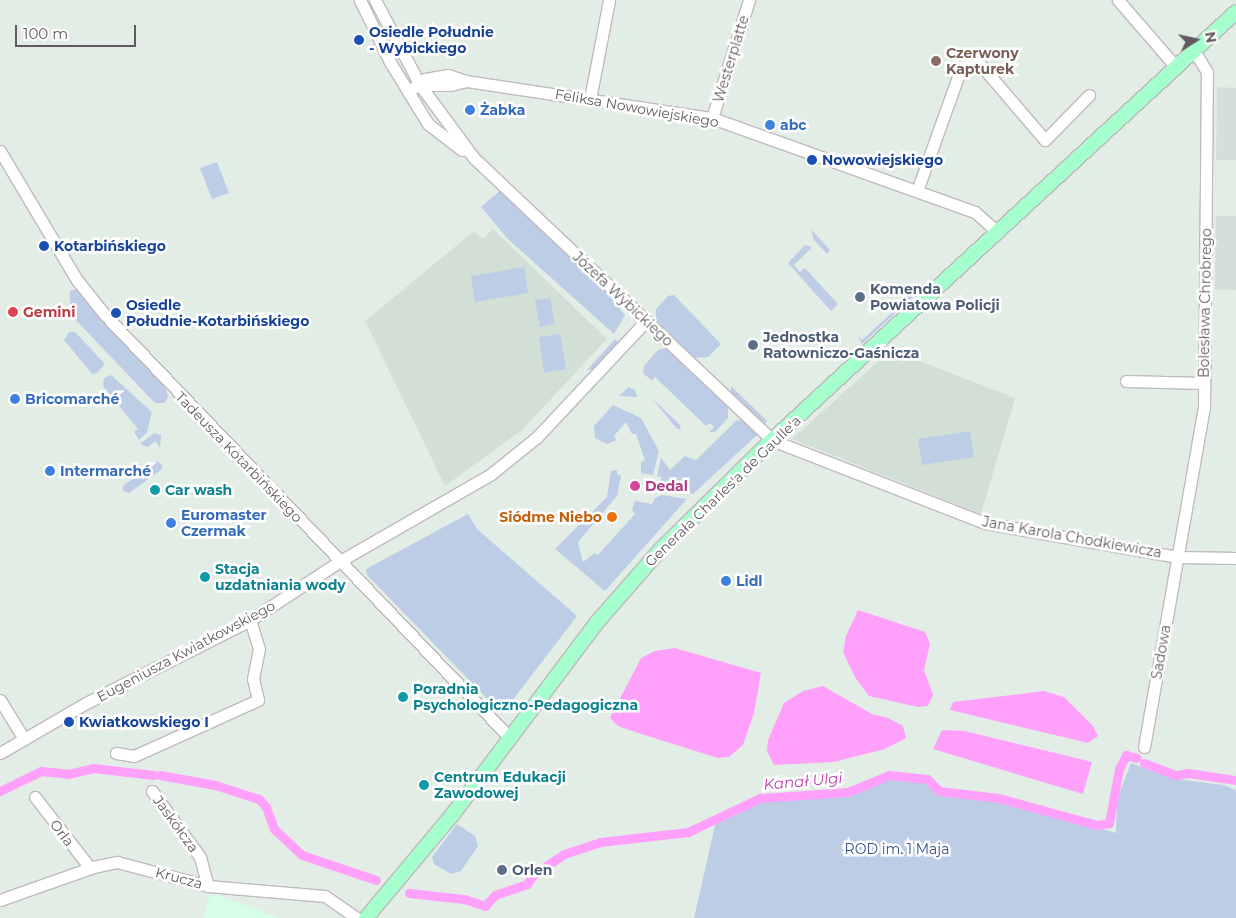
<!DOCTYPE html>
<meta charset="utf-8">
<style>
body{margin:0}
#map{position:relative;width:1236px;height:918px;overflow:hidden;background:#e2ede6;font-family:Montserrat,sans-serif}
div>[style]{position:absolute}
.commercial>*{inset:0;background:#d6fee5}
.industrial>*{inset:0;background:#d6ded9}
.education>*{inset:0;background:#d2dfd7}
.green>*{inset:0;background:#bdcde6}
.water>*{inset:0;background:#ffa0fb}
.canal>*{height:9px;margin:-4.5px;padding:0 4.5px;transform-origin:4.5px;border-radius:4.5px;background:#ffa0fb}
.roads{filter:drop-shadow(1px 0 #c1b9bf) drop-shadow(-1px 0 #c1b9bf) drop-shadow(0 1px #c1b9bf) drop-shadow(0 -1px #c1b9bf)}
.minor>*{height:11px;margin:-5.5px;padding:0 5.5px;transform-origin:5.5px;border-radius:5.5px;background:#fff}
.major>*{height:14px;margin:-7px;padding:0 7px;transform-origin:7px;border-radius:7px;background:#a5ffcd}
.dots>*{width:14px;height:14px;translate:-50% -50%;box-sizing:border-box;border:2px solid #fff;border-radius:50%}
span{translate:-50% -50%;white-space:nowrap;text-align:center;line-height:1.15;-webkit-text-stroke:5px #fff;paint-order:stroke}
.transit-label{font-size:14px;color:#164399;font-weight:700}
.left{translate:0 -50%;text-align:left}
.education-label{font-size:14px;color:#785e54;font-weight:700}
.street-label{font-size:14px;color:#635a61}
.shop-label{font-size:14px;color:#366cbe;font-weight:700}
.service-label{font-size:14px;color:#4e5e75;font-weight:700}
.health-label{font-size:14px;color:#be3a42;font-weight:700}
.hotel-label{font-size:14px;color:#b23c85;font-weight:700}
.culture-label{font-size:14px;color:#0d838f;font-weight:700}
.food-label{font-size:14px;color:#c56008;font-weight:700}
.right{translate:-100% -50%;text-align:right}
.park-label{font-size:14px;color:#345188}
.water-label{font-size:15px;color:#bc3ead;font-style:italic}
.north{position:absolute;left:1171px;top:15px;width:50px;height:50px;-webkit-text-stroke:4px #fff;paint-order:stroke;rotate:80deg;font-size:14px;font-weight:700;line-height:20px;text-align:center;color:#635a61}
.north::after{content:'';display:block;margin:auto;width:18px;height:22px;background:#635a61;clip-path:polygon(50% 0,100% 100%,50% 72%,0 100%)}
.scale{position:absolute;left:15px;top:25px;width:121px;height:22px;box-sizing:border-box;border:2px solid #635a61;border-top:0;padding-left:6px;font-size:15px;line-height:18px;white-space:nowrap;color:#635a61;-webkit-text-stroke:4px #fff;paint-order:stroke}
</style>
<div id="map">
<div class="commercial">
<i style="clip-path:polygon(211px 893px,280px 918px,203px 918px)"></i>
</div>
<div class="industrial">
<i style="clip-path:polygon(1217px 87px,1236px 88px,1236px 160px,1216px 160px)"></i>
<i style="clip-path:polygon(1216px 216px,1236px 216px,1236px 290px,1215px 289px)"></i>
</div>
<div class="education">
<i style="clip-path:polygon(493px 229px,607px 339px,522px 430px,445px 486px,365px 321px,474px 231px,483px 239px)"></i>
<i style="clip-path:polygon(891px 350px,1015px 398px,981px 514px,792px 439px)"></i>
</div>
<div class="green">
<i style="clip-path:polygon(217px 162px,229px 193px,212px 199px,200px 168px)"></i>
<i style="clip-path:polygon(501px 190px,616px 299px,613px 301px,625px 315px,614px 334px,508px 239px,481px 207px)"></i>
<i style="clip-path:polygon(812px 230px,830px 250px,827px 254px,813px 239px)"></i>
<i style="clip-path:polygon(805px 245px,812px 247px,794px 265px,800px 272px,805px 268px,838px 304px,831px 311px,788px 263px)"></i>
<i style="clip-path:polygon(524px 267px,528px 293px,475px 302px,471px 276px)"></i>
<i style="clip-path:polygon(77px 289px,166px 389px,168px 397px,164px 403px,155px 403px,70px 314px,70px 291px)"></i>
<i style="clip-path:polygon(907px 290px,913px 293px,912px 298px,862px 344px,858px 336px,862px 340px,908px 298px,904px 293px)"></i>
<i style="clip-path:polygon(674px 295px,721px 344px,708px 357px,691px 358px,656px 324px,656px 309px,668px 296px)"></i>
<i style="clip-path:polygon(550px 298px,555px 324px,540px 327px,535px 300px)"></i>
<i style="clip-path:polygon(69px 332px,75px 332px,103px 362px,104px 365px,97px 373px,92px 374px,64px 340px)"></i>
<i style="clip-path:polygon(560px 334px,566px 369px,544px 373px,539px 337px)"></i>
<i style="clip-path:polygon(615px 339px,619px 343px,595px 369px,587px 370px)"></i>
<i style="clip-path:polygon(667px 348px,728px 405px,728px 418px,715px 432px,709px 432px,714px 427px,710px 423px,706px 426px,655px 377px,652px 381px,643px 373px,644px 366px,658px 350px)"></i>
<i style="clip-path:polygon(111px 375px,152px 412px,147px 432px,139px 440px,134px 432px,138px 429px,103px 386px,104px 378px)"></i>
<i style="clip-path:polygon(731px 386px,767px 421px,763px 426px,731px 395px)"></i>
<i style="clip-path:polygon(629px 387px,635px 390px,637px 397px,619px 396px)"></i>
<i style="clip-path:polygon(652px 398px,681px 426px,680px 429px,677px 429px)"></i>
<i style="clip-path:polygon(613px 405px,641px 418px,659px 451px,653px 475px,641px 473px,641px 462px,645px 460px,636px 434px,632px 434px,626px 422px,614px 436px,616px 440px,607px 444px,595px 438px,594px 426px)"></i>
<i style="clip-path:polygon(737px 420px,744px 421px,758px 434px,693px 494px,658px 484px,662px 477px,657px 476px,661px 458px,670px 470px,685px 456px,696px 460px)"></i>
<i style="clip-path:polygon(970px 431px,974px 457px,922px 465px,918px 439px)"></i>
<i style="clip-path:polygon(154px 433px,161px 435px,160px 448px,156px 441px,147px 447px,140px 444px)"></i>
<i style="clip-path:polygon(157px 461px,163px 466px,161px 470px,129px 493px,123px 491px,123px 486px)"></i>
<i style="clip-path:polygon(617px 470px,617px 474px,621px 476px,617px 496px,578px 542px,583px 562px,595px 553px,598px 555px,635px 514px,632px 510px,635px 501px,652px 504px,655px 498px,662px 495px,687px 499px,605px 591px,555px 549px,607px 497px,611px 471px)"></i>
<i style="clip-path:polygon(468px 514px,477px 529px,577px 616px,502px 714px,367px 575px,366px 569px)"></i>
<i style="clip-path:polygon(1131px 763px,1169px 778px,1223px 785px,1236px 790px,1236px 918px,694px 918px,716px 821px,763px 799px,850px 794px,886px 777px,899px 775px,948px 793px,999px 800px,1116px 833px,1117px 800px)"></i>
<i style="clip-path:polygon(457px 824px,475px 836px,478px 846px,461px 871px,451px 874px,434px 864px,432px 857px)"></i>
</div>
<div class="water">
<i style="clip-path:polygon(858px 610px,925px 632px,930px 644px,924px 670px,933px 695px,928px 706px,918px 707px,869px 696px,856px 679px,843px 652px,846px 636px)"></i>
<i style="clip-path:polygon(675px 648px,761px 673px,754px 713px,743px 745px,729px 757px,718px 758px,638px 733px,618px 726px,610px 718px,641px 658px,655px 651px)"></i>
<i style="clip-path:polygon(823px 686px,872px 714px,888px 718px,903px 726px,906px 738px,885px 749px,834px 762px,774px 765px,767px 751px,768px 740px,784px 703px,803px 691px)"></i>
<i style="clip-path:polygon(1044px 691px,1064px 697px,1093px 726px,1098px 736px,1088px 743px,950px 710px,953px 702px)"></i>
<i style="clip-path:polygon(942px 730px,965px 731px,1092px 762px,1083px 794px,933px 749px)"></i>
</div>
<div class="canal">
<i style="left:1144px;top:763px;width:34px;rotate:21deg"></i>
<i style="left:1176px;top:775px;width:12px;rotate:-9deg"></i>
<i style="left:1188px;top:773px;width:49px;rotate:8.3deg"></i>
<i style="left:160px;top:775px;width:56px;rotate:10.3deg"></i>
<i style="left:215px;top:785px;width:46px;rotate:17.7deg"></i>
<i style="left:259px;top:799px;width:11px;rotate:49deg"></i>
<i style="left:266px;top:807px;width:23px;rotate:70deg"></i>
<i style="left:274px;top:829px;width:38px;rotate:43deg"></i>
<i style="left:302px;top:855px;width:78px;rotate:18.7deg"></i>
<i style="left:0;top:791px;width:46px;rotate:-26deg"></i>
<i style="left:41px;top:771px;width:27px;rotate:6deg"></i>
<i style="left:68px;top:774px;width:26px;rotate:-13deg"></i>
<i style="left:93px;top:768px;width:61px;rotate:6.5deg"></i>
<i style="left:409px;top:893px;width:55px;rotate:6.2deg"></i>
<i style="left:464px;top:899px;width:22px;rotate:18deg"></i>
<i style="left:485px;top:906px;width:15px;rotate:-48deg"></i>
<i style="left:495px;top:895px;width:34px;rotate:-19deg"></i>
<i style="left:527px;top:884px;width:11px;rotate:-56deg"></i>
<i style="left:533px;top:875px;width:37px;rotate:-34deg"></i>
<i style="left:564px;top:854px;width:38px;rotate:-18deg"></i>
<i style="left:600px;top:842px;width:89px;rotate:-6.5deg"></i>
<i style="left:688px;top:832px;width:80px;rotate:-25.3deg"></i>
<i style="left:760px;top:798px;width:88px;rotate:-3.9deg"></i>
<i style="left:848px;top:792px;width:44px;rotate:-22.5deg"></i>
<i style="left:889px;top:775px;width:38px;rotate:6deg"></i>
<i style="left:927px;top:779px;width:17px;rotate:45deg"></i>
<i style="left:939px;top:791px;width:60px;rotate:6.7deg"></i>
<i style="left:999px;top:798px;width:102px;rotate:15.4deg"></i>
<i style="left:1097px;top:825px;width:12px;rotate:-9deg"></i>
<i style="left:1109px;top:823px;width:55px;rotate:-79.5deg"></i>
<i style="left:1119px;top:769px;width:16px;rotate:-63deg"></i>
<i style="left:1126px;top:755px;width:11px;rotate:15deg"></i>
</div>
<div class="roads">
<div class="minor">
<i style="left:360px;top:0;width:69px;rotate:64.2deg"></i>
<i style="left:390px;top:62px;width:73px;rotate:58.5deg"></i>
<i style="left:428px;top:124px;width:43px;rotate:37.4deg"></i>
<i style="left:375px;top:0;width:96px;rotate:62.1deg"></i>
<i style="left:420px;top:85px;width:91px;rotate:53.5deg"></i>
<i style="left:474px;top:158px;width:410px;rotate:43.4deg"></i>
<i style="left:772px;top:440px;width:229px;rotate:21.3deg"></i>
<i style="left:985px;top:523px;width:196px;rotate:10deg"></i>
<i style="left:1178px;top:557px;width:58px;rotate:1deg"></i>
<i style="left:1118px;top:0;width:89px;rotate:49.1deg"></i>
<i style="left:420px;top:85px;width:30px"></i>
<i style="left:450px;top:85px;width:16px;rotate:-14deg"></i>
<i style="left:408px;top:92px;width:21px;rotate:-37deg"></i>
<i style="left:425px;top:79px;width:23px;rotate:-10deg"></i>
<i style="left:448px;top:75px;width:19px;rotate:18deg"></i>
<i style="left:466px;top:81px;width:249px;rotate:8.6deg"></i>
<i style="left:712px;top:118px;width:279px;rotate:19.7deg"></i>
<i style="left:975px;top:212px;width:31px;rotate:42deg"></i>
<i style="left:590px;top:99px;width:101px;rotate:-79.1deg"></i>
<i style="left:712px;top:118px;width:124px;rotate:-72.6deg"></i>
<i style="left:0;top:151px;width:150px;rotate:59.2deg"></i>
<i style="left:77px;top:280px;width:45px;rotate:51.3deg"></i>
<i style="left:105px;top:315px;width:586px;rotate:46.25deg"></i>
<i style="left:917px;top:191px;width:131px;rotate:-70.3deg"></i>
<i style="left:961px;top:68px;width:17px;rotate:-40deg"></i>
<i style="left:974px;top:57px;width:109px;rotate:49.5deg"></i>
<i style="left:1045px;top:140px;width:63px;rotate:-45.6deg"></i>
<i style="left:1126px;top:381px;width:78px;rotate:1.5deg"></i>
<i style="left:0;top:700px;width:46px;rotate:58.4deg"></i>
<i style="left:1144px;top:747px;width:344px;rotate:-80deg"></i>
<i style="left:1204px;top:408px;width:336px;rotate:-89.5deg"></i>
<i style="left:1207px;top:72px;width:26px;rotate:-121deg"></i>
<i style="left:0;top:753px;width:99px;rotate:-30.2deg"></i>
<i style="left:86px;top:703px;width:184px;rotate:-26.8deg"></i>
<i style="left:250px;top:620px;width:108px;rotate:-33.2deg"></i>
<i style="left:340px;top:561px;width:174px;rotate:-29.9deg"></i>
<i style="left:491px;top:474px;width:59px;rotate:-38.8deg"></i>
<i style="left:537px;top:437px;width:159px;rotate:-46.8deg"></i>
<i style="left:116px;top:753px;width:18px;rotate:9deg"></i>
<i style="left:134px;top:756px;width:136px;rotate:-24.3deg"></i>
<i style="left:258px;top:700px;width:22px;rotate:-103deg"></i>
<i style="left:253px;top:679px;width:31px;rotate:-79deg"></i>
<i style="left:259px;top:649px;width:30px;rotate:-107deg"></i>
<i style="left:152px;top:791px;width:82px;rotate:54deg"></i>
<i style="left:200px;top:857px;width:30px;rotate:75deg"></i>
<i style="left:35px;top:797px;width:90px;rotate:52.2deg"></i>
<i style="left:0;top:900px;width:99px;rotate:-19.5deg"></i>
<i style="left:93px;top:867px;width:25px;rotate:-12deg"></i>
<i style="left:117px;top:862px;width:94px;rotate:14.8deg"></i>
<i style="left:208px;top:886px;width:117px;rotate:4.9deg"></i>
<i style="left:325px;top:896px;width:39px;rotate:35deg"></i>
</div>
<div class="major">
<i style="left:366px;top:918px;width:136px;rotate:-50.1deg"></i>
<i style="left:453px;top:814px;width:241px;rotate:-53.1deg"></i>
<i style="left:598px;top:621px;width:96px;rotate:-48.8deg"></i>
<i style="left:661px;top:549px;width:156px;rotate:-44.5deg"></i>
<i style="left:772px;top:440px;width:631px;rotate:-42.69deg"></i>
</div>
</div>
<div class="dots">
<i style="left:359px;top:40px;background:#1a4fb4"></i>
<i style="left:936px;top:61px;background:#8d6e63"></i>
<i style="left:470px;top:110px;background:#3f7fe0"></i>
<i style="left:770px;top:125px;background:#3f7fe0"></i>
<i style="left:812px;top:160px;background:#1a4fb4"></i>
<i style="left:44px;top:246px;background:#1a4fb4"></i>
<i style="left:860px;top:297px;background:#5c6f8a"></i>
<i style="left:13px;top:312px;background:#e0444e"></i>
<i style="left:116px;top:313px;background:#1a4fb4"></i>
<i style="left:753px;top:345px;background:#5c6f8a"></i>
<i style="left:15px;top:399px;background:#3f7fe0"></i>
<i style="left:50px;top:471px;background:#3f7fe0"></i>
<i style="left:635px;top:486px;background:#d1479c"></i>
<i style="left:155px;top:490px;background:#0f9aa8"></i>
<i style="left:612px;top:517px;background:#e8710a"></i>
<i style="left:171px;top:523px;background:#3f7fe0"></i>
<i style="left:205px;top:577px;background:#0f9aa8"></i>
<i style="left:726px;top:581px;background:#3f7fe0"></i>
<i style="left:403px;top:697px;background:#0f9aa8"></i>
<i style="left:69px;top:722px;background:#1a4fb4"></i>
<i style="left:424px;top:785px;background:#0f9aa8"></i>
<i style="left:502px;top:870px;background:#5c6f8a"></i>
</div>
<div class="transit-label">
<span class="left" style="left:369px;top:40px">Osiedle Południe<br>- Wybickiego</span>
<span class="left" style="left:822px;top:160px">Nowowiejskiego</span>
<span class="left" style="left:54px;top:246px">Kotarbińskiego</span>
<span class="left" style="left:126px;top:313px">Osiedle<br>Południe-Kotarbińskiego</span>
<span class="left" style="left:79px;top:722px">Kwiatkowskiego I</span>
</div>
<div class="education-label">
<span class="left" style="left:946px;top:61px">Czerwony<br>Kapturek</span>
</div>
<div class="street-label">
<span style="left:731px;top:59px;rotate:-73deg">Westerplatte</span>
<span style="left:637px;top:108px;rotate:10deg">Feliksa Nowowiejskiego</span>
<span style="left:623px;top:299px;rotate:43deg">Józefa Wybickiego</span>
<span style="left:1205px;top:303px;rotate:-89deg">Bolesława Chrobrego</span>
<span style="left:239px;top:457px;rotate:46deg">Tadeusza Kotarbińskiego</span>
<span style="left:723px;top:491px;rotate:-44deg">Generała Charles'a de Gaulle'a</span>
<span style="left:1072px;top:537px;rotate:10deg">Jana Karola Chodkiewicza</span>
<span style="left:186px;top:651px;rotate:-28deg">Eugeniusza Kwiatkowskiego</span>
<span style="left:1161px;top:652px;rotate:-80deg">Sadowa</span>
<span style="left:176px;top:824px;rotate:54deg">Jaskółcza</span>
<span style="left:62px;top:833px;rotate:53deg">Orla</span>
<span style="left:179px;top:878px;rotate:15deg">Krucza</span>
</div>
<div class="shop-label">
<span class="left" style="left:480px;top:110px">Żabka</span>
<span class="left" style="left:780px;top:125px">abc</span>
<span class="left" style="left:25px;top:399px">Bricomarché</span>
<span class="left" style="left:60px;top:471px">Intermarché</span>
<span class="left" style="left:181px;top:523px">Euromaster<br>Czermak</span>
<span class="left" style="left:736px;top:581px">Lidl</span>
</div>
<div class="service-label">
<span class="left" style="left:870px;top:297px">Komenda<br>Powiatowa Policji</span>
<span class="left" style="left:763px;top:345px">Jednostka<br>Ratowniczo-Gaśnicza</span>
<span class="left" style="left:512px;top:870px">Orlen</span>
</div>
<div class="health-label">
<span class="left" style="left:23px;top:312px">Gemini</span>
</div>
<div class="hotel-label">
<span class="left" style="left:645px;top:486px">Dedal</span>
</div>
<div class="culture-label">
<span class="left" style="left:165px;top:490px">Car wash</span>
<span class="left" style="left:215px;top:577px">Stacja<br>uzdatniania wody</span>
<span class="left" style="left:413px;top:697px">Poradnia<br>Psychologiczno-Pedagogiczna</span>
<span class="left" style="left:434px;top:785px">Centrum Edukacji<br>Zawodowej</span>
</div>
<div class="food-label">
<span class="right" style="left:602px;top:517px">Siódme Niebo</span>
</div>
<div class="park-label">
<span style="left:897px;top:849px">ROD im. 1 Maja</span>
</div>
<div class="water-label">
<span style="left:803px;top:781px;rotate:-5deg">Kanał Ulgi</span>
</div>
<div class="north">N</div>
<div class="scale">100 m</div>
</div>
